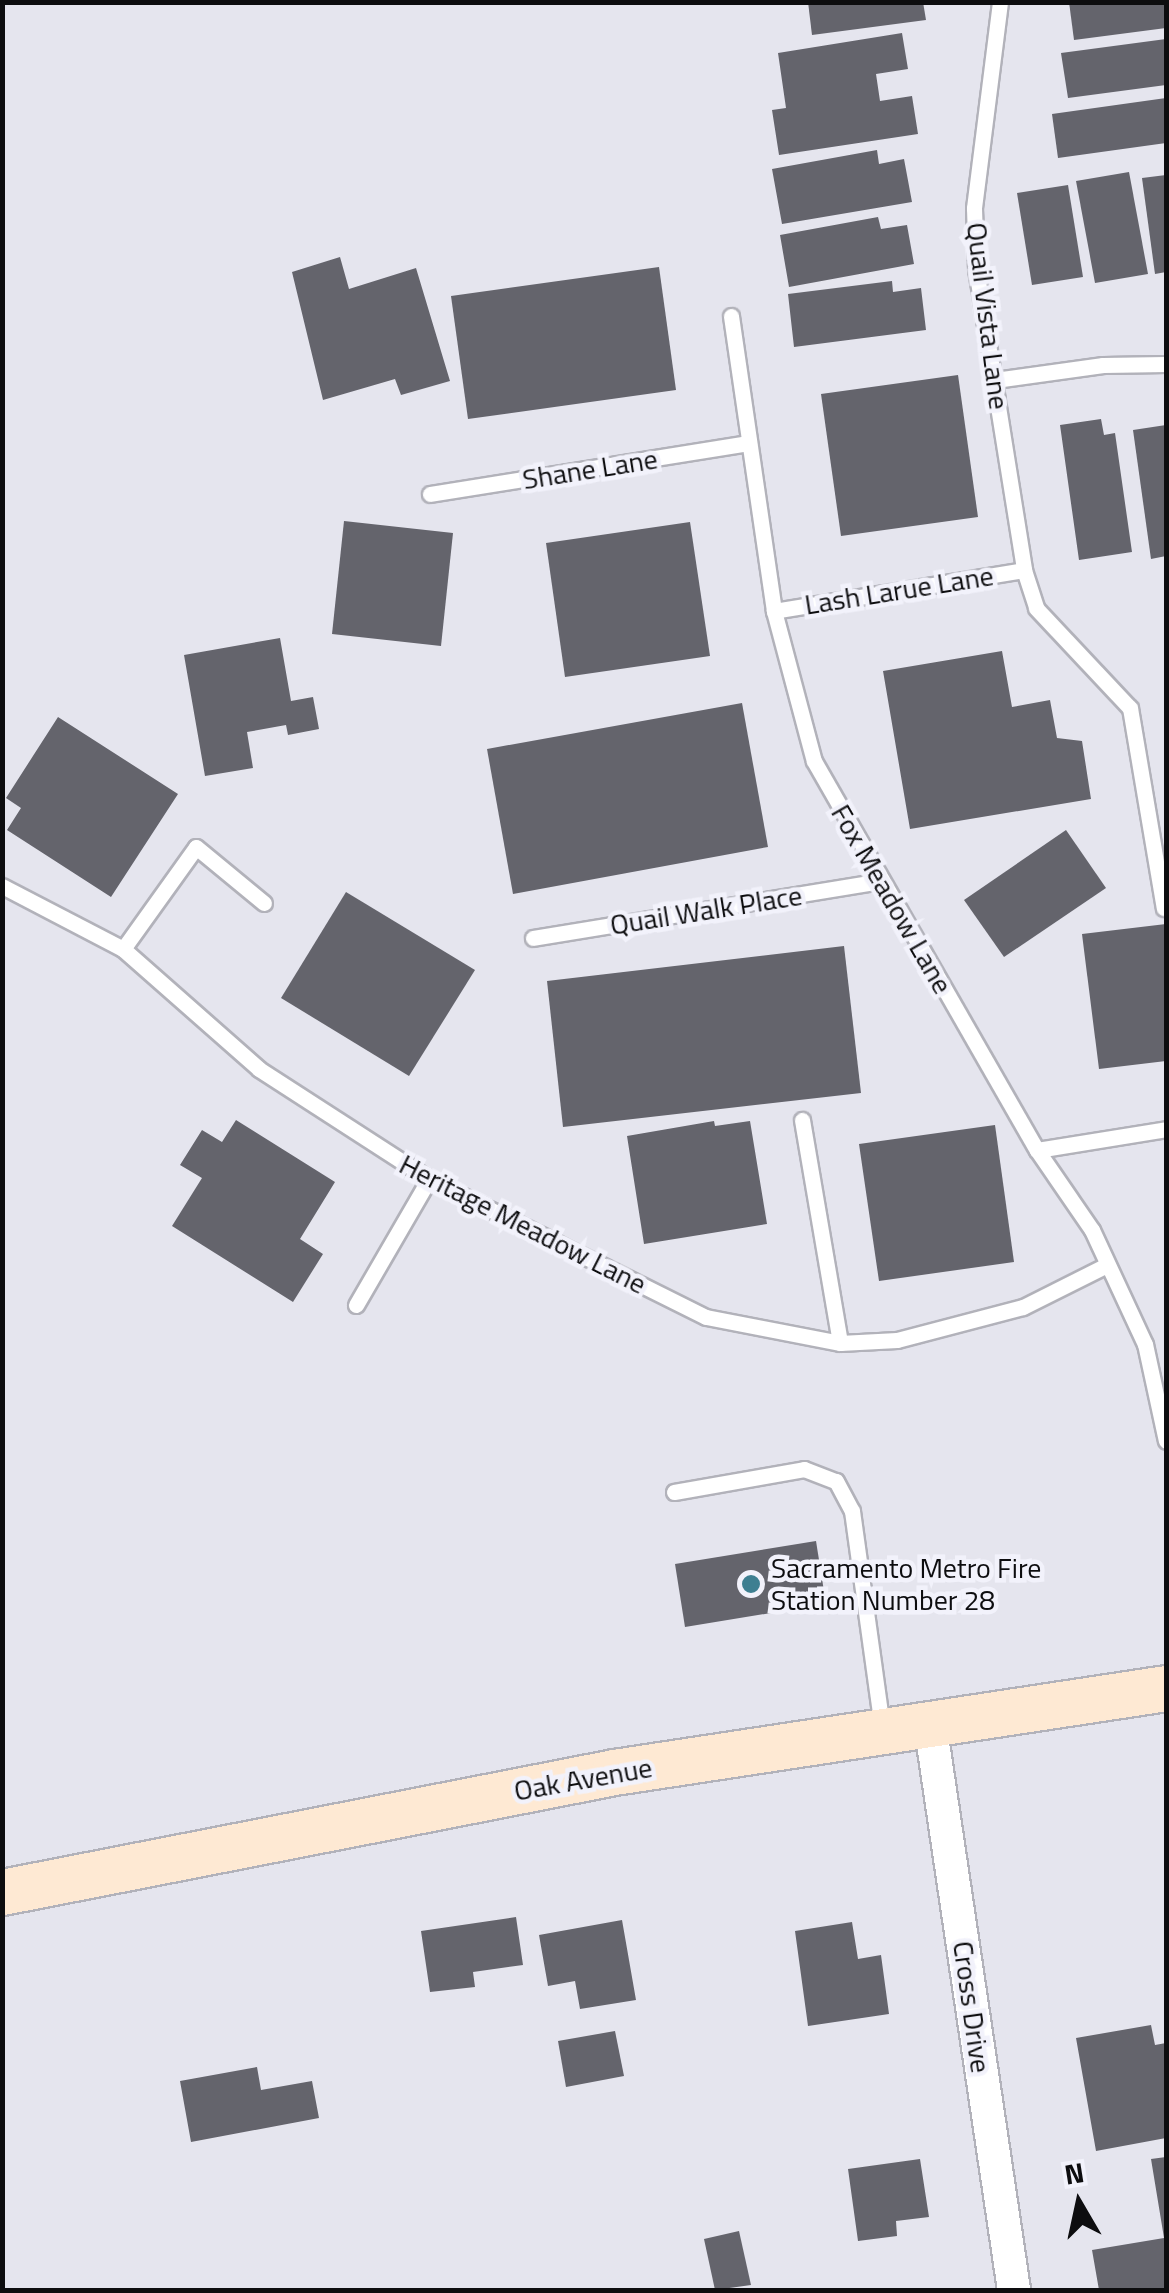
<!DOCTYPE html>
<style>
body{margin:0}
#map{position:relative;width:1169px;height:2293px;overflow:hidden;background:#e5e5ee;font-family:"Titillium Web",sans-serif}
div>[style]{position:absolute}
.building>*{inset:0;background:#64646c}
.roads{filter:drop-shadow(2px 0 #b2b2ba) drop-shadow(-2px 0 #b2b2ba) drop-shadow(0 2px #b2b2ba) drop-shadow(0 -2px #b2b2ba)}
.lane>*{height:15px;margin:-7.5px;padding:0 7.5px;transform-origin:7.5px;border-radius:7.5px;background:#fff}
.street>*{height:32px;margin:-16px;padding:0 16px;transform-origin:16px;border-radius:16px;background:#fff}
.secondary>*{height:45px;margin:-22.5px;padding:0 22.5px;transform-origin:22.5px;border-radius:22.5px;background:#fee9d3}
.dots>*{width:28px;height:28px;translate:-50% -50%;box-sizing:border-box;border:5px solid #f2f2fb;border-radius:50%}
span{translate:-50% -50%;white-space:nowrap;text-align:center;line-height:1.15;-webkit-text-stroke:9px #f2f2fb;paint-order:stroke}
.street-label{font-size:28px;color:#0d0d0f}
.poi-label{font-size:28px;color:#0d0d0f}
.left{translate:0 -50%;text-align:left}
.frame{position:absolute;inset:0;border:5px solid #0d0d0f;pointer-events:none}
.north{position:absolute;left:1029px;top:2153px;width:100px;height:100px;-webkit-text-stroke:8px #f2f2fb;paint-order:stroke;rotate:351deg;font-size:28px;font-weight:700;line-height:40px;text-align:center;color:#0d0d0f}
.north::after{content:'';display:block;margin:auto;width:35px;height:45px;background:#0d0d0f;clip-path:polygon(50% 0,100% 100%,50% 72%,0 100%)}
</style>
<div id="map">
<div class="building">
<i style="clip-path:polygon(808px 2px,923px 2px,926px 20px,812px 35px)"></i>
<i style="clip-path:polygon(1069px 2px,1166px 2px,1166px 28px,1074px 40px)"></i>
<i style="clip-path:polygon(902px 33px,908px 69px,876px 74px,880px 101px,912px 96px,918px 134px,779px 155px,772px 110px,786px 108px,778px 53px)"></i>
<i style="clip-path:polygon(1166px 39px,1166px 85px,1068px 98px,1061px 53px)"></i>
<i style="clip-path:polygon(1166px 98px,1166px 143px,1058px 158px,1052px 114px)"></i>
<i style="clip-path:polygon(877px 150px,879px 164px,904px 159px,912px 202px,782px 224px,772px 169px)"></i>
<i style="clip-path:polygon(1129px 172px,1148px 274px,1095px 283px,1076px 181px)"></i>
<i style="clip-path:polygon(1166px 175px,1166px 272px,1155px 274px,1142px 178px)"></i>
<i style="clip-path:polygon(1068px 185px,1083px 277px,1032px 285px,1017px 193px)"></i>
<i style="clip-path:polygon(878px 217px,881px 229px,907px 225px,914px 264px,789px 287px,780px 235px)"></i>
<i style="clip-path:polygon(340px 257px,349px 289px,416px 268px,450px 381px,401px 395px,395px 379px,323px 400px,292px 272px)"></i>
<i style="clip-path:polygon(659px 267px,676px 390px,468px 419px,451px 296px)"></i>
<i style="clip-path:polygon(892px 281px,893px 292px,921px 288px,926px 330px,794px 347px,788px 294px)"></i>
<i style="clip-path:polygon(958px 375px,978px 517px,841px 536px,821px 394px)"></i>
<i style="clip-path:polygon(1101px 419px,1104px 435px,1115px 433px,1132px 552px,1079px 560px,1060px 425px)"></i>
<i style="clip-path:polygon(1166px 425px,1166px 556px,1151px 559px,1133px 430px)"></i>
<i style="clip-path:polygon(344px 521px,453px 533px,441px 646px,332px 634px)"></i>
<i style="clip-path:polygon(690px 522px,710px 656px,565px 677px,546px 543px)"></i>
<i style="clip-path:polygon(280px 638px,291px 701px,313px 697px,319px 729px,288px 735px,286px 725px,247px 732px,253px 768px,205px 776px,184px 655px)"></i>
<i style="clip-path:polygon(1002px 651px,1012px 707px,1050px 700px,1057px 738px,1082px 741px,1091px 799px,910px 829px,883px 671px)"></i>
<i style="clip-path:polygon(742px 703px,768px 847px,513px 894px,487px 749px)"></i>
<i style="clip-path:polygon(58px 717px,178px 794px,111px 897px,7px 830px,21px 808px,6px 798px)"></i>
<i style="clip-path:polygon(1066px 830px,1106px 888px,1004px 957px,964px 900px)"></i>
<i style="clip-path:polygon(346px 892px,475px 970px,409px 1076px,281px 998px)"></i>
<i style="clip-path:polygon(1166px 924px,1166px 1061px,1099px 1069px,1082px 934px)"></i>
<i style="clip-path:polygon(844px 946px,861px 1093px,563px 1127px,547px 981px)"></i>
<i style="clip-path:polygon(236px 1120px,335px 1182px,300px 1239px,323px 1254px,293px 1302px,172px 1226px,202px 1178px,180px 1165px,202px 1130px,222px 1142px)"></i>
<i style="clip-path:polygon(714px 1121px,715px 1126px,750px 1121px,767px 1224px,644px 1244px,627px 1136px)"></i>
<i style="clip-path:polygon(995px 1125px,1014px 1262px,879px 1281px,859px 1144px)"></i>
<i style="clip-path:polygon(816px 1541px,826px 1604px,685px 1627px,675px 1564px)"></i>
<i style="clip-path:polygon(516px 1917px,523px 1965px,473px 1972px,475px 1987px,430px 1992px,421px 1931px)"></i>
<i style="clip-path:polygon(622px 1920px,636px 2000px,580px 2009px,575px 1981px,548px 1986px,539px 1935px)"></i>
<i style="clip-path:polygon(852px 1922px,858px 1959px,881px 1955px,889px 2014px,808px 2026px,795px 1931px)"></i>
<i style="clip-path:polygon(1151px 2025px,1155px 2045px,1166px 2043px,1166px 2138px,1096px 2151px,1076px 2038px)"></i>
<i style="clip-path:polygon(615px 2031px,624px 2076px,566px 2087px,558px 2041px)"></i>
<i style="clip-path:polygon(257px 2067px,261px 2090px,312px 2081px,319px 2118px,191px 2142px,180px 2081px)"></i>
<i style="clip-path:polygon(1166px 2157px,1166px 2290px,1099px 2290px,1092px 2250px,1164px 2238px,1151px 2159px)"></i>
<i style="clip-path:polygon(920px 2159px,929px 2217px,896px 2221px,897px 2236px,858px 2241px,848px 2169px)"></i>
<i style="clip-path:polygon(739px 2231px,751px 2285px,715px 2290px,704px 2239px)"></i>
</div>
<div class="roads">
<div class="lane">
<i style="left:1000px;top:2px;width:208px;rotate:97.2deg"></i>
<i style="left:974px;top:208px;width:61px;rotate:88.1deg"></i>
<i style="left:976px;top:269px;width:305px;rotate:80.9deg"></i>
<i style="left:1024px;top:570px;width:40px;rotate:72deg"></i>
<i style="left:1036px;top:608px;width:137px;rotate:46.8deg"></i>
<i style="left:1130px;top:708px;width:203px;rotate:80.4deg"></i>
<i style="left:731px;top:316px;width:298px;rotate:81.7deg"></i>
<i style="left:774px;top:611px;width:155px;rotate:75.1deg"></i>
<i style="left:814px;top:761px;width:448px;rotate:60.2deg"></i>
<i style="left:1037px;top:1150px;width:97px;rotate:55.5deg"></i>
<i style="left:1092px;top:1230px;width:126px;rotate:65.1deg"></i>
<i style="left:1145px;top:1344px;width:99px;rotate:77.8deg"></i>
<i style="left:995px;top:380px;width:109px;rotate:-7.9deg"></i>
<i style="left:1103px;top:365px;width:63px;rotate:-0.9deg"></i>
<i style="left:430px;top:494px;width:323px;rotate:-9.1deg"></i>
<i style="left:774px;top:611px;width:253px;rotate:-9.3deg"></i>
<i style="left:2px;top:886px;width:136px;rotate:27.5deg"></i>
<i style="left:123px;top:949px;width:181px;rotate:41.4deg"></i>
<i style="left:259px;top:1069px;width:202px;rotate:32.9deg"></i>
<i style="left:429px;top:1179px;width:309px;rotate:26.5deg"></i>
<i style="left:706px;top:1317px;width:136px;rotate:11deg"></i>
<i style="left:840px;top:1343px;width:57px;rotate:-3deg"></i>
<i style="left:897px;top:1340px;width:130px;rotate:-14.7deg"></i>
<i style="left:1023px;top:1307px;width:94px;rotate:-26.6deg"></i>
<i style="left:533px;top:938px;width:352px;rotate:-9.3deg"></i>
<i style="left:123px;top:949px;width:125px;rotate:-54.4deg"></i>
<i style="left:196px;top:847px;width:88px;rotate:39.5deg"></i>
<i style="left:802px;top:1120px;width:226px;rotate:80.3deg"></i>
<i style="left:1037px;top:1150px;width:131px;rotate:-9.2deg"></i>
<i style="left:356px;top:1305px;width:146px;rotate:-59.9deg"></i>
<i style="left:674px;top:1492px;width:132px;rotate:-10deg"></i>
<i style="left:804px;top:1469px;width:34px;rotate:21deg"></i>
<i style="left:836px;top:1481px;width:34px;rotate:62deg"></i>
<i style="left:852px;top:1511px;width:217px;rotate:82.1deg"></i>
</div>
<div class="street">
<i style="left:930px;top:1723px;width:573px;rotate:81.57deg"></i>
</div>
<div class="secondary">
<i style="left:2px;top:1892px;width:624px;rotate:-11.09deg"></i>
<i style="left:614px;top:1772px;width:558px;rotate:-8.65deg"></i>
</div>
</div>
<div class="dots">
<i style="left:751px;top:1584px;background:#3e7f91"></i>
</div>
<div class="street-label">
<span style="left:988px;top:316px;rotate:83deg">Quail Vista Lane</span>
<span style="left:590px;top:469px;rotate:-9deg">Shane Lane</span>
<span style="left:899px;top:590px;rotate:-9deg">Lash Larue Lane</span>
<span style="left:892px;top:899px;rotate:60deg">Fox Meadow Lane</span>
<span style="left:706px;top:910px;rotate:-9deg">Quail Walk Place</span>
<span style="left:523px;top:1224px;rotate:27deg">Heritage Meadow Lane</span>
<span style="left:583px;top:1779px;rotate:-10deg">Oak Avenue</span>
<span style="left:972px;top:2007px;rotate:82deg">Cross Drive</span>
</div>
<div class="poi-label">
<span class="left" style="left:771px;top:1584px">Sacramento Metro Fire<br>Station Number 28</span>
</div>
<div class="frame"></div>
<div class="north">N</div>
</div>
